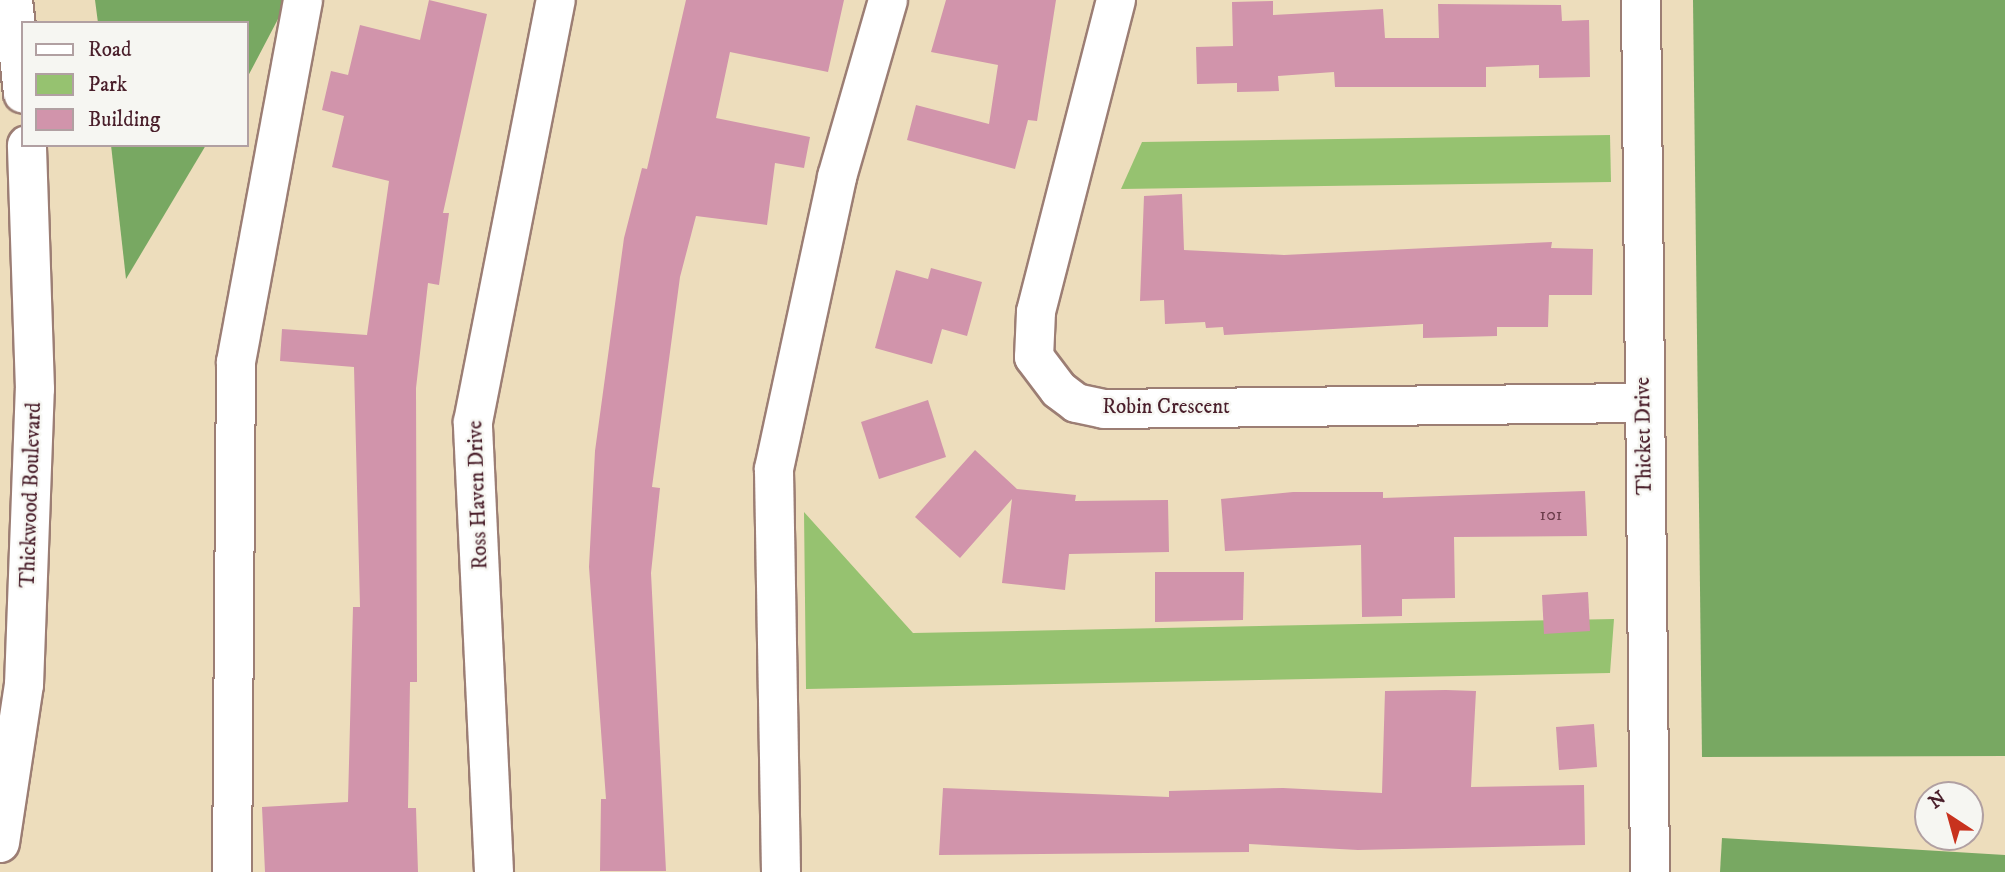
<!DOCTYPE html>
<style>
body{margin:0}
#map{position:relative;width:2005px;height:872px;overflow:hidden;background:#edddbc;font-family:"IM FELL DW Pica",serif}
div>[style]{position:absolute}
.green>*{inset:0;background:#96c270}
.forest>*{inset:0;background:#78a862}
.building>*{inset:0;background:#d194ab}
.roads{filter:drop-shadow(2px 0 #9c7e74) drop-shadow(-2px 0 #9c7e74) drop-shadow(0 2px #9c7e74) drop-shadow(0 -2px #9c7e74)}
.minor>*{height:38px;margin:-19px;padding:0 19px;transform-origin:19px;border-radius:19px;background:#fff}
.major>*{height:38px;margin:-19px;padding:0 19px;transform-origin:19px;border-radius:19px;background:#fff}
span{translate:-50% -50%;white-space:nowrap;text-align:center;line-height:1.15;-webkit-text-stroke:5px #f6f6f2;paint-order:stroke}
.number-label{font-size:18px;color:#6c3c4b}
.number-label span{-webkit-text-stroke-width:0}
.street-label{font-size:21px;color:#4a1f2b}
.legend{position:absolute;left:21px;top:21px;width:228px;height:126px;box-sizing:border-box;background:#f6f6f2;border:2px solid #b1a0a2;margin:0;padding:9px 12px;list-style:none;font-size:21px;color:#4a1f2b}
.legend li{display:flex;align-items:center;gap:14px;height:35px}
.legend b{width:35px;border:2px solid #b1a0a2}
.north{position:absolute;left:1914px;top:781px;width:70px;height:70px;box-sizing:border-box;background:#f6f6f2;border:2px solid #b1a0a2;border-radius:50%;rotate:324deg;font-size:19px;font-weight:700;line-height:28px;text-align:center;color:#4a1f2b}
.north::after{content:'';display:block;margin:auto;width:24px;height:32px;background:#c8321e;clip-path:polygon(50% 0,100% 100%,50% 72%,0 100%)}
</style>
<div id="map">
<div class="green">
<i style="clip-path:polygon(1610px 135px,1611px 182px,1121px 189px,1142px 142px)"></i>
<i style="clip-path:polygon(804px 512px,913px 633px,1614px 619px,1610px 673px,806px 689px)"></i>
</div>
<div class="forest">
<i style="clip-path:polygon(95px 0,288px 0,247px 78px,247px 23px,98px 23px)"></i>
<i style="clip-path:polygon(1693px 0,2005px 0,2005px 756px,1702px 757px)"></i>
<i style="clip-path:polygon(111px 145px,206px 145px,126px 279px)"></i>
<i style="clip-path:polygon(1722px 838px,2005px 855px,2005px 872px,1720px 872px)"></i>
</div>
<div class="building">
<i style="clip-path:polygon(429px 0,487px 14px,443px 213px,449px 213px,439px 285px,428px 283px,416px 388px,417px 682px,410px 682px,408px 808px,416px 808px,418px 872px,265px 872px,262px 807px,348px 802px,353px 607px,360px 607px,354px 367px,280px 361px,282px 329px,367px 335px,389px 181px,332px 167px,344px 116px,322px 110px,331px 71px,348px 75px,360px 25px,420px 40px)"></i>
<i style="clip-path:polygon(686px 0,844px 0,828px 72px,730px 52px,716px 118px,810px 137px,804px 168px,775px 163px,767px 225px,696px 216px,680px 277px,652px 487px,660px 488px,651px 573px,666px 871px,600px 871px,601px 799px,606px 799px,589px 567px,595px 451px,624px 238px,642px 168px,647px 169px)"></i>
<i style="clip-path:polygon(946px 0,1056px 0,1037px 121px,1028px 120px,1015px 169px,907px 140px,916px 105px,989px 124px,998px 65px,931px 52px)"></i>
<i style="clip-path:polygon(1273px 1px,1273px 15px,1383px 9px,1385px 38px,1439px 38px,1438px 4px,1561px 5px,1562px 21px,1589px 20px,1590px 77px,1539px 78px,1539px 65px,1486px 67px,1486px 87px,1335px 87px,1334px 72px,1278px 76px,1279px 91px,1237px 92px,1237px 83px,1197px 84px,1196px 47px,1233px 46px,1232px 2px)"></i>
<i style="clip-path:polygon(1182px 194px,1184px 250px,1284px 255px,1552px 242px,1551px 248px,1593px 249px,1592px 295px,1549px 295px,1548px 327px,1497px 327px,1497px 336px,1423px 338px,1423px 324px,1224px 335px,1223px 327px,1206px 328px,1205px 322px,1165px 324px,1164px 300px,1140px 301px,1144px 196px)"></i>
<i style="clip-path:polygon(931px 268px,982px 282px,967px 336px,942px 329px,932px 364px,875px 348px,896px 270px,928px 279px)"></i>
<i style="clip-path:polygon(928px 400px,946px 457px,879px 479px,861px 422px)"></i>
<i style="clip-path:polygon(975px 450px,1017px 489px,1076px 495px,1075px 501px,1168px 500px,1169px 552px,1069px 554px,1065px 590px,1002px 583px,1012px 499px,960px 558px,915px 517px)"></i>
<i style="clip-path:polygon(1585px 491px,1587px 536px,1454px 537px,1455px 598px,1402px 599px,1402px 616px,1362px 617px,1361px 545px,1225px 551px,1221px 499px,1293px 492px,1383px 492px,1383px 498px)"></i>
<i style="clip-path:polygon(1155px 572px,1244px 572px,1243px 620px,1155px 622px)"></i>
<i style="clip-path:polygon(1588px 592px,1590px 631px,1544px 634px,1542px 595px)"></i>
<i style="clip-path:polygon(1446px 690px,1476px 691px,1471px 787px,1584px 785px,1585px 845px,1358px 850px,1249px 844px,1249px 852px,939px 855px,943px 788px,1169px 797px,1169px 791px,1283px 788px,1382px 793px,1385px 691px)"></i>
<i style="clip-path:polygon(1594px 724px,1597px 767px,1559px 770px,1556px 727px)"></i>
</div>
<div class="roads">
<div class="minor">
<i style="left:1116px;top:0;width:322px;rotate:104.4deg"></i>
<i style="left:1036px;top:312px;width:45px;rotate:92.5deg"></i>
<i style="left:1034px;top:357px;width:41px;rotate:52.9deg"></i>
<i style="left:1059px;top:390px;width:21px;rotate:37deg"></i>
<i style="left:1076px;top:403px;width:29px;rotate:12deg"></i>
<i style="left:1104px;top:409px;width:540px;rotate:-0.64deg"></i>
<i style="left:1641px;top:0;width:872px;rotate:89.41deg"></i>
<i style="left:232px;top:872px;width:510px;rotate:-89.55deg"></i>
<i style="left:236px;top:362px;width:368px;rotate:-79.5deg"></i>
<i style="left:494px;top:872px;width:450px;rotate:-92.7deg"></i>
<i style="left:473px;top:422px;width:430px;rotate:-78.9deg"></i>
<i style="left:781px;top:872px;width:403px;rotate:-91deg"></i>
<i style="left:774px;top:469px;width:299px;rotate:-77.8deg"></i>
<i style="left:837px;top:177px;width:184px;rotate:-73.9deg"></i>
</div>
<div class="major">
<i style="left:13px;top:0;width:94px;rotate:83.9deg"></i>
<i style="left:0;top:843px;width:160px;rotate:-81.4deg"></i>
<i style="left:24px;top:685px;width:296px;rotate:-87.9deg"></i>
<i style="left:35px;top:389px;width:244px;rotate:-91.9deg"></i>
</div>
</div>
<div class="number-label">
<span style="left:1551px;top:515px">101</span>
</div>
<div class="street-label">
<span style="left:1166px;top:407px">Robin Crescent</span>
<span style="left:1644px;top:436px;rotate:-91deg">Thicket Drive</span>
<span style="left:31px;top:495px;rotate:-88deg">Thickwood Boulevard</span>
<span style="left:478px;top:495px;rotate:-92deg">Ross Haven Drive</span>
</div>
<ul class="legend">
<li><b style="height:9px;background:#fff"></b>Road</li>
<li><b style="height:19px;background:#96c270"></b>Park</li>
<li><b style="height:19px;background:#d194ab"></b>Building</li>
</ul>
<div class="north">N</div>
</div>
